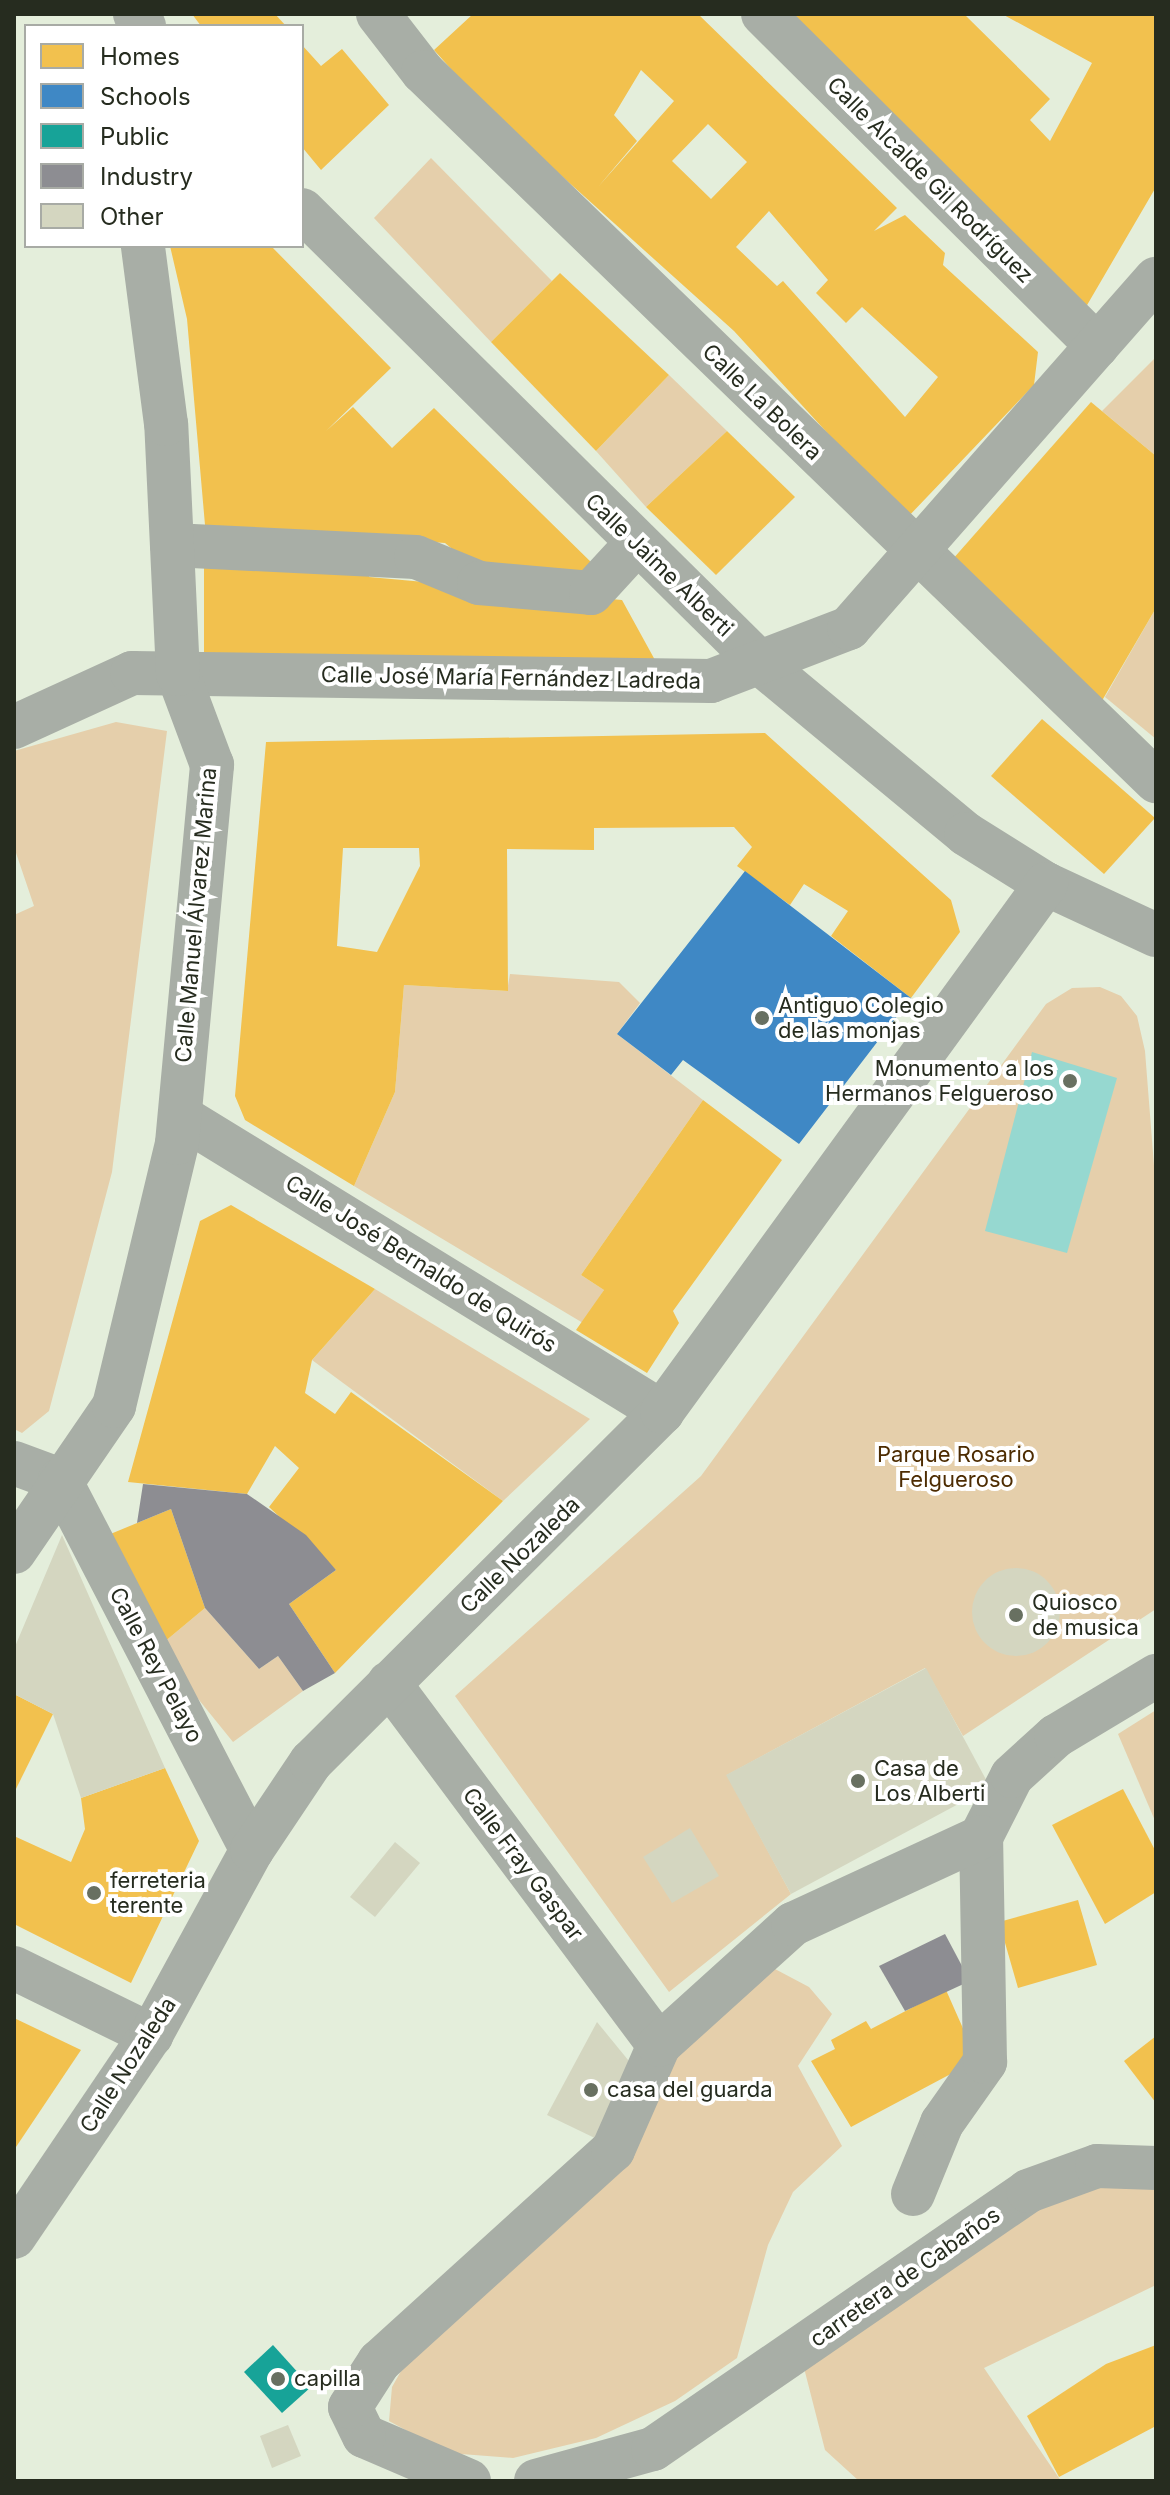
<!DOCTYPE html>
<meta charset="utf-8">
<style>
body{margin:0}
#map{position:relative;width:1170px;height:2495px;overflow:hidden;background:#e4eedb;font-family:Inter,sans-serif}
div>[style]{position:absolute}
.green>*{inset:0;background:#e5cfab}
.water>*{inset:0;background:#96d8d0}
.homes>*{inset:0;background:#f2c14e}
.schools>*{inset:0;background:#3f88c5}
.public>*{inset:0;background:#17a398}
.industry>*{inset:0;background:#8d8d92}
.building>*{inset:0;background:#d4d6c0}
.round{border-radius:50%}
.minor>*{height:44px;margin:-22px;padding:0 22px;transform-origin:22px;border-radius:22px;background:#a8aea6}
.dots>*{width:22px;height:22px;translate:-50% -50%;box-sizing:border-box;border:4px solid #fff;border-radius:50%}
span{translate:-50% -50%;white-space:nowrap;text-align:center;line-height:1.15;-webkit-text-stroke:8px #fff;paint-order:stroke}
.street-label{font-size:22px;color:#262c1f}
.poi-label{font-size:22px;color:#262c1f}
.left{translate:0 -50%;text-align:left}
.right{translate:-100% -50%;text-align:right}
.park-label{font-size:22px;color:#4d2c02}
.frame{position:absolute;inset:0;border:16px solid #262c1f;pointer-events:none}
.legend{position:absolute;left:24px;top:24px;width:280px;height:224px;box-sizing:border-box;background:#fff;border:2px solid #a8aba5;margin:0;padding:10px 14px;list-style:none;font-size:24px;color:#262c1f}
.legend li{display:flex;align-items:center;gap:16px;height:40px}
.legend b{width:40px;border:2px solid #a8aba5}
</style>
<div id="map">
<div class="green">
<i style="clip-path:polygon(431px 158px,552px 281px,491px 342px,374px 218px)"></i>
<i style="clip-path:polygon(1156px 357px,1156px 456px,1102px 411px)"></i>
<i style="clip-path:polygon(669px 375px,727px 431px,646px 507px,596px 451px)"></i>
<i style="clip-path:polygon(1156px 608px,1156px 739px,1105px 697px)"></i>
<i style="clip-path:polygon(116px 722px,167px 731px,112px 1172px,49px 1411px,22px 1433px,14px 1429px,14px 915px,34px 906px,14px 847px,14px 751px)"></i>
<i style="clip-path:polygon(510px 974px,619px 982px,640px 1003px,617px 1034px,703px 1100px,581px 1275px,604px 1290px,583px 1323px,354px 1186px,395px 1092px,404px 985px,507px 991px)"></i>
<i style="clip-path:polygon(1100px 987px,1121px 996px,1137px 1016px,1145px 1051px,1156px 1191px,1156px 1609px,963px 1736px,925px 1668px,727px 1775px,791px 1894px,669px 1992px,455px 1696px,701px 1476px,1046px 1004px,1072px 988px)"></i>
<i style="clip-path:polygon(375px 1289px,590px 1419px,503px 1501px,312px 1360px)"></i>
<i style="clip-path:polygon(205px 1608px,259px 1669px,278px 1656px,303px 1691px,233px 1742px,157px 1648px)"></i>
<i style="clip-path:polygon(1156px 1710px,1156px 1823px,1118px 1734px)"></i>
<i style="clip-path:polygon(775px 1969px,809px 1987px,832px 2014px,798px 2066px,842px 2146px,793px 2192px,768px 2245px,737px 2358px,675px 2401px,596px 2438px,513px 2458px,448px 2453px,389px 2421px,392px 2387px,405px 2364px,607px 2178px,676px 2051px)"></i>
<i style="clip-path:polygon(1107px 2184px,1156px 2189px,1156px 2285px,984px 2368px,1061px 2481px,859px 2481px,825px 2450px,804px 2368px,1029px 2210px)"></i>
</div>
<div class="water">
<i style="clip-path:polygon(1032px 1052px,1117px 1078px,1067px 1253px,985px 1231px)"></i>
</div>
<div class="homes">
<i style="clip-path:polygon(192px 14px,275px 14px,286px 26px,201px 26px)"></i>
<i style="clip-path:polygon(evenodd,473px 14px,698px 14px,897px 208px,874px 231px,905px 215px,945px 253px,943px 265px,1038px 352px,1034px 385px,906px 519px,734px 331px,485px 107px,434px 50px,473px 14px,641px 70px,674px 101px,598px 187px,637px 141px,614px 115px,641px 70px,473px 14px,708px 124px,747px 162px,711px 199px,672px 161px,708px 124px,473px 14px,769px 211px,828px 280px,816px 293px,846px 323px,862px 307px,938px 377px,905px 417px,783px 281px,777px 286px,736px 247px,769px 211px)"></i>
<i style="clip-path:polygon(782px 14px,964px 14px,1050px 99px,1030px 120px,1050px 141px,1092px 63px,1002px 14px,1156px 14px,1156px 187px,1083px 312px)"></i>
<i style="clip-path:polygon(302px 45px,321px 66px,342px 49px,389px 105px,321px 170px,302px 147px)"></i>
<i style="clip-path:polygon(170px 246px,271px 246px,391px 368px,326px 431px,353px 407px,392px 448px,434px 408px,596px 567px,578px 587px,491px 581px,445px 543px,205px 525px,187px 319px)"></i>
<i style="clip-path:polygon(560px 273px,669px 375px,596px 451px,491px 342px)"></i>
<i style="clip-path:polygon(1091px 402px,1156px 456px,1156px 608px,1096px 711px,945px 568px)"></i>
<i style="clip-path:polygon(727px 431px,795px 497px,716px 575px,646px 507px)"></i>
<i style="clip-path:polygon(204px 561px,370px 562px,369px 577px,622px 600px,661px 671px,204px 659px)"></i>
<i style="clip-path:polygon(1042px 719px,1155px 818px,1104px 874px,991px 776px)"></i>
<i style="clip-path:polygon(evenodd,765px 733px,951px 900px,960px 932px,911px 998px,831px 936px,848px 911px,804px 884px,790px 905px,737px 866px,752px 847px,734px 827px,594px 828px,594px 850px,507px 849px,508px 991px,404px 985px,395px 1092px,354px 1186px,245px 1120px,235px 1096px,266px 742px,765px 733px,343px 848px,419px 848px,420px 866px,377px 952px,337px 946px,343px 848px)"></i>
<i style="clip-path:polygon(703px 1100px,782px 1160px,673px 1311px,679px 1323px,647px 1373px,576px 1330px,604px 1290px,581px 1275px)"></i>
<i style="clip-path:polygon(231px 1205px,375px 1289px,312px 1360px,305px 1393px,335px 1414px,351px 1392px,503px 1501px,335px 1673px,289px 1604px,336px 1570px,269px 1507px,299px 1468px,275px 1446px,247px 1494px,128px 1482px,200px 1221px)"></i>
<i style="clip-path:polygon(171px 1509px,205px 1608px,157px 1648px,108px 1535px)"></i>
<i style="clip-path:polygon(14px 1694px,53px 1714px,14px 1793px)"></i>
<i style="clip-path:polygon(165px 1768px,199px 1841px,131px 1983px,14px 1924px,14px 1836px,71px 1862px,85px 1829px,81px 1798px)"></i>
<i style="clip-path:polygon(1123px 1789px,1156px 1852px,1156px 1892px,1105px 1924px,1052px 1825px)"></i>
<i style="clip-path:polygon(1078px 1900px,1097px 1965px,1018px 1988px,999px 1922px)"></i>
<i style="clip-path:polygon(946px 1990px,977px 2060px,851px 2127px,811px 2061px,835px 2049px,831px 2040px,866px 2021px,871px 2029px)"></i>
<i style="clip-path:polygon(14px 2018px,81px 2050px,14px 2150px)"></i>
<i style="clip-path:polygon(1156px 2036px,1156px 2103px,1124px 2061px)"></i>
<i style="clip-path:polygon(1156px 2345px,1156px 2426px,1059px 2477px,1027px 2416px,1106px 2364px)"></i>
</div>
<div class="schools">
<i style="clip-path:polygon(745px 871px,911px 998px,799px 1144px,683px 1060px,671px 1075px,617px 1034px)"></i>
</div>
<div class="public">
<i style="clip-path:polygon(273px 2345px,311px 2387px,282px 2413px,244px 2372px)"></i>
</div>
<div class="industry">
<i style="clip-path:polygon(143px 1484px,247px 1494px,306px 1535px,336px 1570px,289px 1604px,335px 1673px,303px 1691px,278px 1656px,259px 1669px,205px 1608px,171px 1509px,137px 1523px)"></i>
<i style="clip-path:polygon(945px 1934px,970px 1981px,905px 2011px,879px 1966px)"></i>
</div>
<div class="building">
<i style="clip-path:polygon(62px 1535px,165px 1768px,81px 1798px,53px 1714px,14px 1694px,14px 1649px)"></i>
<i class="round" style="left:972px;top:1568px;width:88px;height:88px"></i>
<i style="clip-path:polygon(926px 1668px,990px 1787px,791px 1894px,726px 1775px)"></i>
<i style="clip-path:polygon(690px 1828px,719px 1876px,672px 1903px,643px 1857px)"></i>
<i style="clip-path:polygon(395px 1842px,420px 1863px,375px 1917px,350px 1897px)"></i>
<i style="clip-path:polygon(597px 2022px,633px 2066px,601px 2141px,547px 2115px)"></i>
<i style="clip-path:polygon(288px 2425px,301px 2456px,272px 2468px,260px 2436px)"></i>
</div>
<div class="minor">
<i style="left:135px;top:14px;width:15px;rotate:53deg"></i>
<i style="left:378px;top:14px;width:73px;rotate:52.2deg"></i>
<i style="left:423px;top:72px;width:1020px;rotate:44.05deg"></i>
<i style="left:763px;top:14px;width:471px;rotate:44.8deg"></i>
<i style="left:302px;top:210px;width:644px;rotate:44.69deg"></i>
<i style="left:760px;top:663px;width:268px;rotate:39.7deg"></i>
<i style="left:966px;top:834px;width:94px;rotate:32deg"></i>
<i style="left:1046px;top:884px;width:121px;rotate:24.9deg"></i>
<i style="left:172px;top:545px;width:244px;rotate:2.8deg"></i>
<i style="left:416px;top:557px;width:68px;rotate:22.4deg"></i>
<i style="left:479px;top:583px;width:112px;rotate:5.1deg"></i>
<i style="left:591px;top:593px;width:68px;rotate:-47.4deg"></i>
<i style="left:14px;top:727px;width:130px;rotate:-24.6deg"></i>
<i style="left:132px;top:673px;width:579px;rotate:0.79deg"></i>
<i style="left:711px;top:681px;width:148px;rotate:-21deg"></i>
<i style="left:849px;top:628px;width:465px;rotate:-48.7deg"></i>
<i style="left:180px;top:1116px;width:566px;rotate:31.55deg"></i>
<i style="left:14px;top:1463px;width:49px;rotate:20.3deg"></i>
<i style="left:60px;top:1480px;width:417px;rotate:62.6deg"></i>
<i style="left:14px;top:1552px;width:177px;rotate:-55.6deg"></i>
<i style="left:114px;top:1406px;width:270px;rotate:-76.5deg"></i>
<i style="left:177px;top:1143px;width:380px;rotate:-84.7deg"></i>
<i style="left:212px;top:765px;width:97px;rotate:-110.5deg"></i>
<i style="left:178px;top:674px;width:250px;rotate:-92.7deg"></i>
<i style="left:166px;top:424px;width:179px;rotate:-97.4deg"></i>
<i style="left:389px;top:1683px;width:452px;rotate:53.3deg"></i>
<i style="left:14px;top:1968px;width:153px;rotate:26.1deg"></i>
<i style="left:913px;top:2194px;width:77px;rotate:-67.8deg"></i>
<i style="left:942px;top:2123px;width:75px;rotate:-54.8deg"></i>
<i style="left:985px;top:2062px;width:225px;rotate:-91deg"></i>
<i style="left:981px;top:1837px;width:68px;rotate:-63.1deg"></i>
<i style="left:1012px;top:1776px;width:59px;rotate:-42.3deg"></i>
<i style="left:1056px;top:1736px;width:117px;rotate:-31deg"></i>
<i style="left:14px;top:2237px;width:244px;rotate:-55.9deg"></i>
<i style="left:151px;top:2035px;width:211px;rotate:-61.4deg"></i>
<i style="left:252px;top:1850px;width:106px;rotate:-56.2deg"></i>
<i style="left:311px;top:1762px;width:496px;rotate:-44.9deg"></i>
<i style="left:662px;top:1412px;width:653px;rotate:-53.97deg"></i>
<i style="left:469px;top:2481px;width:114px;rotate:-156.8deg"></i>
<i style="left:364px;top:2436px;width:32px;rotate:-116deg"></i>
<i style="left:350px;top:2407px;width:54px;rotate:-57.2deg"></i>
<i style="left:379px;top:2362px;width:316px;rotate:-42.2deg"></i>
<i style="left:613px;top:2150px;width:115px;rotate:-66.3deg"></i>
<i style="left:659px;top:2045px;width:181px;rotate:-42.1deg"></i>
<i style="left:793px;top:1924px;width:207px;rotate:-24.8deg"></i>
<i style="left:536px;top:2481px;width:121px;rotate:-15.3deg"></i>
<i style="left:653px;top:2449px;width:455px;rotate:-34.5deg"></i>
<i style="left:1028px;top:2191px;width:73px;rotate:-19.9deg"></i>
<i style="left:1097px;top:2166px;width:59px;rotate:1.9deg"></i>
</div>
<div class="dots">
<i style="left:762px;top:1018px;background:#687061"></i>
<i style="left:1070px;top:1081px;background:#687061"></i>
<i style="left:1016px;top:1615px;background:#687061"></i>
<i style="left:858px;top:1781px;background:#687061"></i>
<i style="left:94px;top:1893px;background:#687061"></i>
<i style="left:591px;top:2090px;background:#687061"></i>
<i style="left:278px;top:2379px;background:#687061"></i>
</div>
<div class="street-label">
<span style="left:930px;top:180px;rotate:45deg">Calle Alcalde Gil Rodríguez</span>
<span style="left:762px;top:402px;rotate:44deg">Calle La Bolera</span>
<span style="left:659px;top:565px;rotate:44deg">Calle Jaime Alberti</span>
<span style="left:511px;top:678px;rotate:1deg">Calle José María Fernández Ladreda</span>
<span style="left:196px;top:915px;rotate:-85deg">Calle Manuel Álvarez Marina</span>
<span style="left:421px;top:1264px;rotate:32deg">Calle José Bernaldo de Quirós</span>
<span style="left:520px;top:1555px;rotate:-44deg">Calle Nozaleda</span>
<span style="left:156px;top:1665px;rotate:62deg">Calle Rey Pelayo</span>
<span style="left:523px;top:1864px;rotate:53deg">Calle Fray Gaspar</span>
<span style="left:128px;top:2065px;rotate:-57deg">Calle Nozaleda</span>
<span style="left:905px;top:2277px;rotate:-35deg">carretera de Cabaños</span>
</div>
<div class="poi-label">
<span class="left" style="left:778px;top:1018px">Antiguo Colegio<br>de las monjas</span>
<span class="right" style="left:1054px;top:1081px">Monumento a los<br>Hermanos Felgueroso</span>
<span class="left" style="left:1032px;top:1615px">Quiosco<br>de musica</span>
<span class="left" style="left:874px;top:1781px">Casa de<br>Los Alberti</span>
<span class="left" style="left:110px;top:1893px">ferreteria<br>terente</span>
<span class="left" style="left:607px;top:2090px">casa del guarda</span>
<span class="left" style="left:294px;top:2379px">capilla</span>
</div>
<div class="park-label">
<span style="left:956px;top:1467px">Parque Rosario<br>Felgueroso</span>
</div>
<div class="frame"></div>
<ul class="legend">
<li><b style="height:22px;background:#f2c14e"></b>Homes</li>
<li><b style="height:22px;background:#3f88c5"></b>Schools</li>
<li><b style="height:22px;background:#17a398"></b>Public</li>
<li><b style="height:22px;background:#8d8d92"></b>Industry</li>
<li><b style="height:22px;background:#d4d6c0"></b>Other</li>
</ul>
</div>
